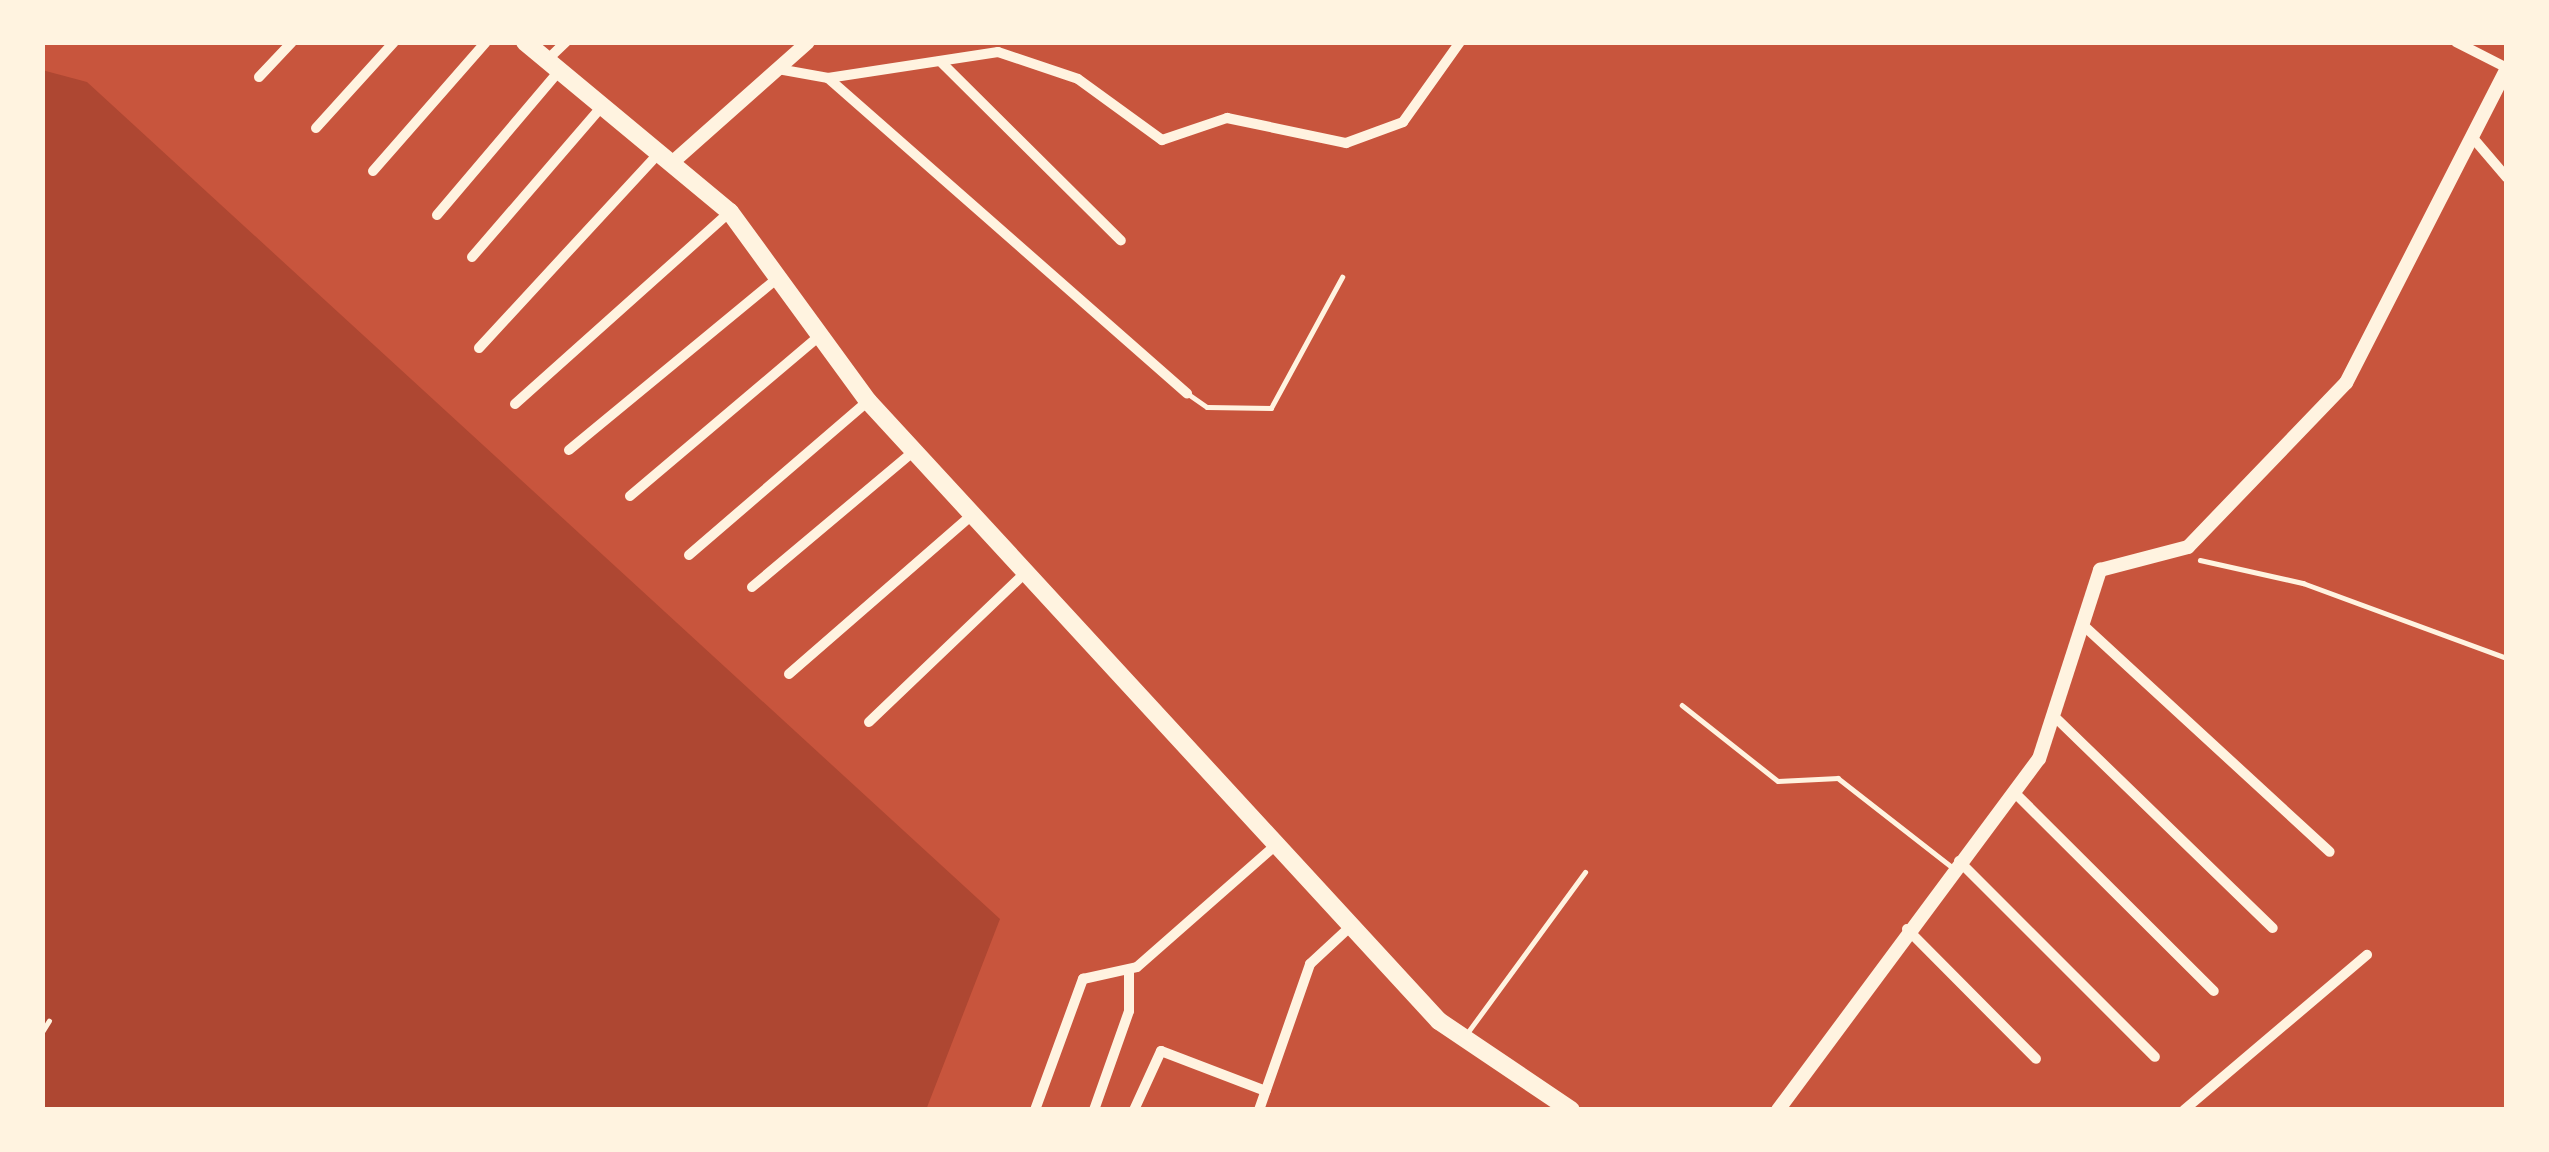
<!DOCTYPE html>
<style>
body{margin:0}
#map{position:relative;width:2549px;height:1152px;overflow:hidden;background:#c8553d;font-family:Barlow,sans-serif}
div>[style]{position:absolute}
.green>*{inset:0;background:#ae4732}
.path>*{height:4.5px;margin:-2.25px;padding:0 2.25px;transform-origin:2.25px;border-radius:2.25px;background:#fff3e0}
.service>*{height:4.5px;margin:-2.25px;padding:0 2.25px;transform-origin:2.25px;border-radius:2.25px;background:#fff3e0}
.minor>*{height:10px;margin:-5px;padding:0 5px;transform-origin:5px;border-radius:5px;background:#fff3e0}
.tertiary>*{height:14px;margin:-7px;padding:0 7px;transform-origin:7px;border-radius:7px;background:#fff3e0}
.trunk>*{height:18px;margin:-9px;padding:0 9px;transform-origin:9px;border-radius:9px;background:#fff3e0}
span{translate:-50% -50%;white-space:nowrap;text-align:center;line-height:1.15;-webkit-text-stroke:12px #fff3e0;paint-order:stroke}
.frame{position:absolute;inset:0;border:45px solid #fff3e0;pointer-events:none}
</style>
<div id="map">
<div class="green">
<i style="clip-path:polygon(42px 70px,87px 82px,1000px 919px,926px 1110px,42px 1110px)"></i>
</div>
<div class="path">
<i style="left:2200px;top:560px;width:106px;rotate:12.6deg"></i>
<i style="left:2303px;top:583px;width:217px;rotate:20.2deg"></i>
</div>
<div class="service">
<i style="left:1187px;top:393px;width:24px;rotate:35deg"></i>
<i style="left:1207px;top:407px;width:64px;rotate:0.9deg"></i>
<i style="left:1271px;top:408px;width:149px;rotate:-61.5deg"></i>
<i style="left:1682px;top:705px;width:122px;rotate:38.4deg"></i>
<i style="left:1778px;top:781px;width:60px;rotate:-2.9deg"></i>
<i style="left:1838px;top:778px;width:145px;rotate:38deg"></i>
<i style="left:42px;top:1032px;width:13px;rotate:-58deg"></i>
<i style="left:1468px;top:1032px;width:198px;rotate:-53.8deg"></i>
</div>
<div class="minor">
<i style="left:2456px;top:42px;width:57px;rotate:27deg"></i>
<i style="left:546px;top:61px;width:28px;rotate:-44deg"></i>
<i style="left:942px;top:63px;width:252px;rotate:44.8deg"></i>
<i style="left:778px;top:69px;width:51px;rotate:10.2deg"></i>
<i style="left:828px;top:78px;width:172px;rotate:-8.7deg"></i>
<i style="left:998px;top:52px;width:84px;rotate:18.6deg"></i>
<i style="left:1078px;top:79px;width:104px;rotate:36deg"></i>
<i style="left:1162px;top:140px;width:69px;rotate:-18.7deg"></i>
<i style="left:1227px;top:118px;width:122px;rotate:11.9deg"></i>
<i style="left:1346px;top:143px;width:61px;rotate:-20.2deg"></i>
<i style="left:1403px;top:122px;width:98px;rotate:-54.5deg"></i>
<i style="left:259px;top:77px;width:48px;rotate:-46.7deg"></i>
<i style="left:828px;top:78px;width:478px;rotate:41.3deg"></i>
<i style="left:316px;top:128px;width:116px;rotate:-47.8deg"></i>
<i style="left:2473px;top:138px;width:52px;rotate:49.6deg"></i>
<i style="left:373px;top:171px;width:171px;rotate:-48.8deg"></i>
<i style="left:437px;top:215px;width:189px;rotate:-49.7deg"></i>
<i style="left:472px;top:257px;width:201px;rotate:-49.2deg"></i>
<i style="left:479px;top:348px;width:267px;rotate:-47.3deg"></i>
<i style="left:515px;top:404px;width:288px;rotate:-41.8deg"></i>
<i style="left:569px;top:450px;width:272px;rotate:-39.5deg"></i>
<i style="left:630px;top:496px;width:248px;rotate:-40.2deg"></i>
<i style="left:689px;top:555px;width:236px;rotate:-40.7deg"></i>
<i style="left:752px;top:587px;width:210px;rotate:-40deg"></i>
<i style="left:2083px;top:625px;width:335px;rotate:42.6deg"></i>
<i style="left:789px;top:674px;width:241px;rotate:-41deg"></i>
<i style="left:2058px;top:720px;width:299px;rotate:44.1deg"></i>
<i style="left:869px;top:722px;width:216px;rotate:-43.7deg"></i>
<i style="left:2014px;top:792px;width:282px;rotate:44.9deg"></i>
<i style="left:1959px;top:861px;width:277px;rotate:45deg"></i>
<i style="left:1907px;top:929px;width:183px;rotate:45.2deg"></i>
<i style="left:1035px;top:1110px;width:140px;rotate:-69.9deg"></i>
<i style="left:1083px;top:979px;width:55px;rotate:-12.5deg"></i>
<i style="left:1137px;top:967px;width:185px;rotate:-41.3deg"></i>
<i style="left:1094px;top:1110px;width:105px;rotate:-70.5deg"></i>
<i style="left:1129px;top:1011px;width:38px;rotate:-90deg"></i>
<i style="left:1134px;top:1110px;width:65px;rotate:-65.4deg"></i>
<i style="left:1161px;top:1051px;width:112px;rotate:20.9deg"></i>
<i style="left:1259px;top:1110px;width:155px;rotate:-70.7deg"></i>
<i style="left:1310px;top:964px;width:56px;rotate:-42.8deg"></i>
<i style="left:2184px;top:1110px;width:240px;rotate:-40.3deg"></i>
</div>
<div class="tertiary">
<i style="left:674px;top:161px;width:179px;rotate:-41.6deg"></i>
<i style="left:1778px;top:1110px;width:437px;rotate:-53.4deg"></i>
<i style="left:2039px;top:759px;width:199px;rotate:-72.1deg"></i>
<i style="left:2100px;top:570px;width:91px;rotate:-14.6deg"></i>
<i style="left:2188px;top:547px;width:228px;rotate:-46.1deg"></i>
<i style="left:2346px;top:383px;width:353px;rotate:-62.9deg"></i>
</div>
<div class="trunk">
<i style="left:525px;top:42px;width:266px;rotate:39.7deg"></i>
<i style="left:730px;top:212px;width:234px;rotate:53.9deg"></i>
<i style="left:868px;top:401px;width:843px;rotate:47.36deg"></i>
<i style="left:1439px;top:1021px;width:159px;rotate:34deg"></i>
</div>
<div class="frame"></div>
</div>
